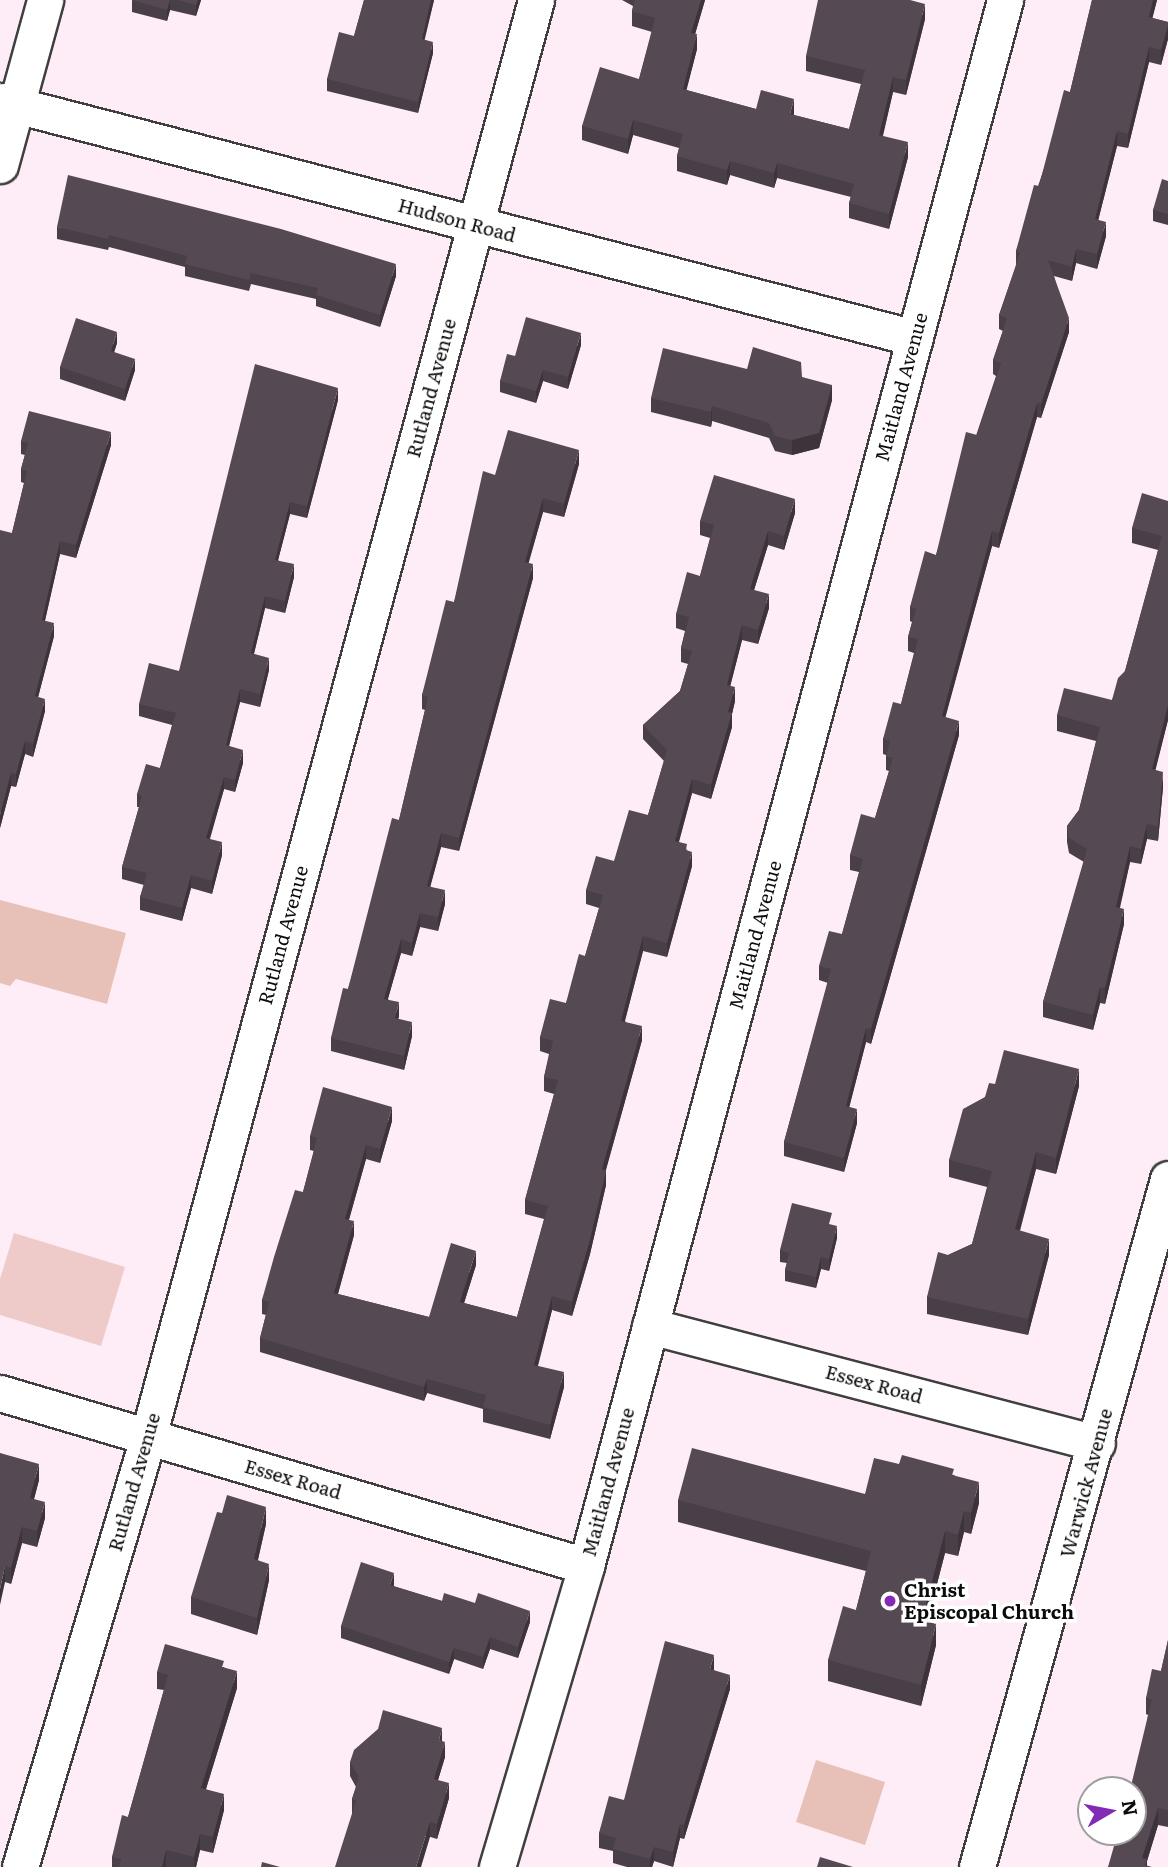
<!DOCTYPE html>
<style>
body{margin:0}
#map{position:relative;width:1168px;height:1867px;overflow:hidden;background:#feedf6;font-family:Literata,serif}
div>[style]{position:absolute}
.green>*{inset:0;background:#e7c0b8}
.pitch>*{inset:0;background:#eecbc9}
.roads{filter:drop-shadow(2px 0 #3f3f3f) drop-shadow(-2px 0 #3f3f3f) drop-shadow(0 2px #3f3f3f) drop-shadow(0 -2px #3f3f3f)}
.street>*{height:35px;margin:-17.5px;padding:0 17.5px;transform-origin:17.5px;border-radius:17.5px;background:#fff}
.wall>*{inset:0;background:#493f48}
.shaded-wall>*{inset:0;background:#3c333b}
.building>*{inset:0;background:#554954}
.dots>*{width:19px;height:19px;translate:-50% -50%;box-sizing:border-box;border:4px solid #fff;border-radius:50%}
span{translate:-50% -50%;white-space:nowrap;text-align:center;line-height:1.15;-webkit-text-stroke:7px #fff;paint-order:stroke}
.street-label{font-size:19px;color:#0c0c0c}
.poi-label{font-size:19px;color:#0c0c0c;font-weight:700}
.left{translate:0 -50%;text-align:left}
.north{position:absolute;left:1077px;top:1776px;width:70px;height:70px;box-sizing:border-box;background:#fff;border:2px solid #9e9e9e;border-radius:50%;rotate:80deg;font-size:19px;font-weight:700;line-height:28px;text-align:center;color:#0c0c0c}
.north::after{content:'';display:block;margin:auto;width:24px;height:32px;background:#842bb6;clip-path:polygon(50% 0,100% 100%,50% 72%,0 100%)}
</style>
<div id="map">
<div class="green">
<i style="clip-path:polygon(0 900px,126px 933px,107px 1004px,16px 979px,10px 986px,0 983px)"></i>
<i style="clip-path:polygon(816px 1760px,885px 1782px,865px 1845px,796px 1822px)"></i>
</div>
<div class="pitch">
<i style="clip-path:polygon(14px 1233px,125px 1267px,101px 1346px,0 1315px,0 1279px)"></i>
</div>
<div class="roads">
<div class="street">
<i style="left:0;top:101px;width:945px;rotate:14.52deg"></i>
<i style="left:0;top:165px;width:171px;rotate:-74.7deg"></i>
<i style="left:650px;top:1326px;width:462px;rotate:14.7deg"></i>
<i style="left:0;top:1393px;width:611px;rotate:16.45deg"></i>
<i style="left:20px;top:1867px;width:449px;rotate:-73.4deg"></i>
<i style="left:148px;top:1437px;width:1488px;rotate:-74.89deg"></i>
<i style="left:497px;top:1867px;width:314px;rotate:-73.5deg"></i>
<i style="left:586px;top:1566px;width:1621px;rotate:-75.02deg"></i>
<i style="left:977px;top:1867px;width:714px;rotate:-74.48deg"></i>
</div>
</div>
<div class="wall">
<i style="clip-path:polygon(132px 0,201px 0,196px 16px,170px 10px,167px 21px,132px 12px)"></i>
<i style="clip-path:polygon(364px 0,434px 0,424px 40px,433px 53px,418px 113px,327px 91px,327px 79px,354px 36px)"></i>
<i style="clip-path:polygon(622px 0,705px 0,695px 34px,697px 49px,686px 90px,756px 109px,794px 115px,849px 129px,861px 84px,806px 71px,806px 56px,914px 2px,925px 19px,906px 95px,893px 92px,883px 136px,908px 157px,889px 229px,849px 218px,849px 203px,851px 197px,777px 178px,774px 188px,730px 175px,727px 185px,677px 171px,677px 156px,679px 148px,633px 135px,628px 154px,582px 140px,582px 126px,639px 79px,652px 32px,632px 26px,632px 11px,633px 6px)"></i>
<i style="clip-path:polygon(1092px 0,1157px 0,1152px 18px,1168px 22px,1168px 39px,1161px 65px,1149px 62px,1128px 148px,1117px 146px,1098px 220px,1106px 236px,1097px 269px,1076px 263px,1072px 281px,1054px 276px,1069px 332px,1041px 418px,1037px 417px,999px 548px,992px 546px,945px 717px,959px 735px,871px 1044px,866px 1042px,849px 1107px,857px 1123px,844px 1172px,784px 1156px,784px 1142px,828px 983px,819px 980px,819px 966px,842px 934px,859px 872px,850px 870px,850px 855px,875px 818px,889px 771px,886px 770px,886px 755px,883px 754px,883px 739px,901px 704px,914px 653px,908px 651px,908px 637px,912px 622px,910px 621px,910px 607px,936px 555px,996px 376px,993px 374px,993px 360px,1003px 331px,999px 329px,999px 315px,1016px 266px,1016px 251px,1070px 92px)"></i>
<i style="clip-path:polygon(1168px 181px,1168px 225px,1153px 221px,1153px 210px)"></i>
<i style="clip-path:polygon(57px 227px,396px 276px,380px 327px,316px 306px,316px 299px,251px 284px,249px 291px,185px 276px,185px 267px,109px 247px,108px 250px,57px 239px)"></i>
<i style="clip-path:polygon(117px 343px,114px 352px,135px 370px,125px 401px,60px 379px,60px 367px)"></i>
<i style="clip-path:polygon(581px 345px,568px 389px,543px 381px,536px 403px,500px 392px,500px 381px,515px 356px)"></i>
<i style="clip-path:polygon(747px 369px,802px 377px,832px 400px,819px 448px,792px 455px,775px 451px,769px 438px,712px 421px,711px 427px,651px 412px,651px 398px)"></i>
<i style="clip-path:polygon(338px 400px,307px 518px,290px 514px,278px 560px,294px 577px,285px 613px,265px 608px,254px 654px,269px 670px,260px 707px,240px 702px,229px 746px,243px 763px,235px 792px,224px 789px,210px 839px,222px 855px,212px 894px,191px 888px,182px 921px,140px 910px,140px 897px,144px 885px,122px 879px,122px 867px,139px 807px,137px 807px,137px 794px,160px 768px,172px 725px,139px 716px,139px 704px,179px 671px)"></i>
<i style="clip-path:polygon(21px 441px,111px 445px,76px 558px,60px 554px,45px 621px,54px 636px,38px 697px,45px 711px,33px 757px,25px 754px,16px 787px,11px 786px,0 828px,12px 533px,24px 483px,21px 482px,21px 469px,25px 455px,21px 454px)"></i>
<i style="clip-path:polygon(579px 464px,564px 517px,543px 512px,528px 563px,533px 578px,459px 851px,441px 847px,430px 886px,445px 904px,438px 931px,420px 927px,412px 956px,401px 953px,388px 999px,399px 1016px,398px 1019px,412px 1036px,404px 1070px,331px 1051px,331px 1038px,348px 989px,399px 820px,425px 710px,422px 709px,422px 695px,454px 602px,495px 475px)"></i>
<i style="clip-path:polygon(1168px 501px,1168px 720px,1155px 770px,1163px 787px,1158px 841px,1147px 839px,1141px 864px,1130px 862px,1120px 908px,1124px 924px,1105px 1004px,1100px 1003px,1093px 1030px,1043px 1017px,1043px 1002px,1084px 862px,1069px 853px,1067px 842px,1067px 826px,1079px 810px,1096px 741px,1057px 731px,1057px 715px,1112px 700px,1125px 671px,1158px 550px,1132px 543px,1132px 528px)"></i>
<i style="clip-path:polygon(795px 513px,784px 550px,768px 545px,754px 590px,769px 608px,758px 644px,742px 640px,730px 686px,735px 701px,732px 714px,732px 727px,711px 799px,692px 793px,679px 842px,687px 850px,692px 866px,667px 957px,643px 951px,625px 1021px,642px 1040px,606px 1170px,606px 1185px,590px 1254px,572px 1316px,552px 1310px,538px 1366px,564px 1387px,550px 1439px,483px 1422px,483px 1409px,427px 1393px,424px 1401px,260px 1352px,260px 1338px,266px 1315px,262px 1314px,262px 1300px,303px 1192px,314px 1151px,310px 1150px,310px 1136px,392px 1121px,380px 1163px,366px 1159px,349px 1220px,354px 1235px,338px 1294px,429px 1317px,476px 1265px,464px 1303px,517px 1317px,544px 1219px,525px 1214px,525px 1200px,554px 1094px,544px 1091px,544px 1077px,549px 1054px,540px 1051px,540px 1037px,566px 1003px,585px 956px,599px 908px,586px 904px,586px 890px,614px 861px,648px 815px,664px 761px,643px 739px,643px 725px,680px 691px,688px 664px,681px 662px,681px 648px,685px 631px,676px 628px,676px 614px,700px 576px,710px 538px,700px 535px,700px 521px)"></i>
<i style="clip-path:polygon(995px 1084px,1079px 1086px,1056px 1174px,1036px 1169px,1020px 1231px,1049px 1255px,1028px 1335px,927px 1314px,927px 1297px,948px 1255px,972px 1244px,987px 1187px,949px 1177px,949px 1160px,985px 1097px)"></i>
<i style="clip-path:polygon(832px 1225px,837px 1238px,829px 1271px,821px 1269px,816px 1288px,785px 1281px,785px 1270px,787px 1263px,780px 1262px,780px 1250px)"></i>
<i style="clip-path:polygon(0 1453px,39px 1480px,34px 1499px,45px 1518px,37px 1547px,22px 1543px,11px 1584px,5px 1582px)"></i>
<i style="clip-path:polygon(899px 1464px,954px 1475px,979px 1503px,971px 1534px,964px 1532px,958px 1556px,945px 1553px,927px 1622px,936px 1645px,921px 1706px,828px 1681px,828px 1660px,856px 1610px,866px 1571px,678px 1522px,678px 1500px,865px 1494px)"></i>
<i style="clip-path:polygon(266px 1524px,258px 1560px,269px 1580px,257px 1635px,191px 1614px,191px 1597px)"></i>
<i style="clip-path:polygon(394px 1585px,393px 1586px,442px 1601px,530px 1622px,518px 1658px,490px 1649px,483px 1669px,454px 1659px,449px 1674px,341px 1638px,341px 1626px)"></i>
<i style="clip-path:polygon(1168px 1640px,1168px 1827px,1158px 1825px,1147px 1861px,1147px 1865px,1108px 1867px,1133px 1832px,1148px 1715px,1146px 1714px,1146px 1698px,1161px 1671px)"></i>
<i style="clip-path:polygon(224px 1667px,237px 1688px,206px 1789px,224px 1810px,213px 1853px,200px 1850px,196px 1867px,112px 1867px,112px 1857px,128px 1817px,164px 1690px,157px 1689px,157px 1672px)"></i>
<i style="clip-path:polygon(714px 1670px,730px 1689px,684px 1839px,680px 1838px,673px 1867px,654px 1861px,652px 1867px,627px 1867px,613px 1863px,613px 1851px,599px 1848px,599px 1833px,624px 1800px)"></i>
<i style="clip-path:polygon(442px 1741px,445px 1757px,438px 1780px,449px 1798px,437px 1839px,352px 1813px,352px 1799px,356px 1787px,350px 1776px,350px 1762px)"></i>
</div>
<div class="shaded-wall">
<i style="clip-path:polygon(170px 0,170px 10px,167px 21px,167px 10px)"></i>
<i style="clip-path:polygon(198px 0,201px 0,196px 16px,196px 5px)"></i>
<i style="clip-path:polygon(431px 0,434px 0,422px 51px,422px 39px)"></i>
<i style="clip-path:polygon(701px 0,705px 0,691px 48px,691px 33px)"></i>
<i style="clip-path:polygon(1153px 0,1157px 0,1149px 32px,1149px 17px)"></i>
<i style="clip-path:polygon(925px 4px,925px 19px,906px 95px,906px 80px)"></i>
<i style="clip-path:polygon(1168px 25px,1168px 39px,1161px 65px,1161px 50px)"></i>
<i style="clip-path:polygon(697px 34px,697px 49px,683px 104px,683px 89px)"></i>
<i style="clip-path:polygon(433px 42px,433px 53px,418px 113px,418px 102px)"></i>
<i style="clip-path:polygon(1149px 47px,1149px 62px,1128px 148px,1128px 134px)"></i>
<i style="clip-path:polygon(893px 77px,893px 92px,879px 150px,879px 135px)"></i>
<i style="clip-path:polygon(794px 99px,794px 114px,790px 129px,790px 114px)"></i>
<i style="clip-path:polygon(633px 120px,633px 135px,628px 154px,628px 139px)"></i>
<i style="clip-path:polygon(1117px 131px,1117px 146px,1095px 233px,1095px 219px)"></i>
<i style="clip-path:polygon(908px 142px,908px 157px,889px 229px,889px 214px)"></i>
<i style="clip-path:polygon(730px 161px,730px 175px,727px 185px,727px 170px)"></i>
<i style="clip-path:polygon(777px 163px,777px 178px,774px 188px,774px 173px)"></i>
<i style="clip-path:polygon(1106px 222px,1106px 236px,1097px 269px,1097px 254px)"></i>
<i style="clip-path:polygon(1076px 249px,1076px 263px,1072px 281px,1072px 267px)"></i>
<i style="clip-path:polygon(396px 264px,396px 276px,380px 327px,380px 315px)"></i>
<i style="clip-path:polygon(1069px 318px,1069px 332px,1041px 418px,1041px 404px)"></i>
<i style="clip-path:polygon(117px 332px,117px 343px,111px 362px,111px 351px)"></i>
<i style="clip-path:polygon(581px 333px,581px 345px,568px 389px,568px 377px)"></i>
<i style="clip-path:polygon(135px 359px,135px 370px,125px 401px,125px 389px)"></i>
<i style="clip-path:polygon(543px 370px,543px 381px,536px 403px,536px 391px)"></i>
<i style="clip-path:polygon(832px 385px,832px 400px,819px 448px,792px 455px,792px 440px)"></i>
<i style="clip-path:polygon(338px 388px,338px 400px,307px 518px,307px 506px)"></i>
<i style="clip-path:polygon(1037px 403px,1037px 417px,999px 548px,999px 533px)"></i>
<i style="clip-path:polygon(712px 406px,712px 421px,711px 427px,711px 412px)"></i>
<i style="clip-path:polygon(111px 432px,111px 445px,76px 558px,76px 545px)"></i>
<i style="clip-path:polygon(579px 450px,579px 464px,564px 517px,564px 504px)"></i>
<i style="clip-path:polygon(543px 498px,543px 512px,525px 576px,525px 562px)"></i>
<i style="clip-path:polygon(795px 499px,795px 513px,784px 550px,784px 536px)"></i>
<i style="clip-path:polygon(290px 502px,290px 514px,275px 572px,275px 560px)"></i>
<i style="clip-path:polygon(768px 531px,768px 545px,750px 603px,750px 589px)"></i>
<i style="clip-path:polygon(992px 531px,992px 546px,942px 730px,942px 716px)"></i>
<i style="clip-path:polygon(60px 541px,60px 554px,42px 633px,42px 620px)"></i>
<i style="clip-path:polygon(294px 564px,294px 577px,285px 613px,285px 601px)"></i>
<i style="clip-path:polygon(533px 564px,533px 578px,459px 851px,459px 838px)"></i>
<i style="clip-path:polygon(769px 594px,769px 608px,758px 644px,758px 630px)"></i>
<i style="clip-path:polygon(265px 596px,265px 608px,251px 665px,251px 653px)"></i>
<i style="clip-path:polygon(54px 623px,54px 636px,35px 709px,35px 696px)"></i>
<i style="clip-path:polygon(742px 625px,742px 640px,727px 699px,727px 685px)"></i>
<i style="clip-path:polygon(269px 658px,269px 670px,260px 707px,260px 694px)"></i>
<i style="clip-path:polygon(735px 687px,735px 701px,732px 714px,732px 727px,711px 799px,711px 785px,728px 712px)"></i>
<i style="clip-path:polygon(240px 689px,240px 702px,226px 758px,226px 745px)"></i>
<i style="clip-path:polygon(45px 699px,45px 711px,33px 757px,33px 744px)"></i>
<i style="clip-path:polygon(1168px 705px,1168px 720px,1152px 784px,1152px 769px)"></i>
<i style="clip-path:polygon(959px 721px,959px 735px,871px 1044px,871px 1029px)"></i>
<i style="clip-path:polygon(25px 741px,25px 754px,16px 787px,16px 774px)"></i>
<i style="clip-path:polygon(243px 750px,243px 763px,235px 792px,235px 780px)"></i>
<i style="clip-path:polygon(1163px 772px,1163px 787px,1158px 841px,1158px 826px)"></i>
<i style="clip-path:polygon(11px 773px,11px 786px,0 828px,0 815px)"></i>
<i style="clip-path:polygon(224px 777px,224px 789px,206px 850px,206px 838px)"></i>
<i style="clip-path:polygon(692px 779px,692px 793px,675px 855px,675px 841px)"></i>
<i style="clip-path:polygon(1147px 824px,1147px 839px,1141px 864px,1141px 849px)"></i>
<i style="clip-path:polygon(441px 833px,441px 847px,427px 899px,427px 886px)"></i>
<i style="clip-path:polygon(222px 842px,222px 855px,212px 894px,212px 881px)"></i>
<i style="clip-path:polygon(1130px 846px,1130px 862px,1116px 922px,1116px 907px)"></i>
<i style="clip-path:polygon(692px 852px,692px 866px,667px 957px,667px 943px)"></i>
<i style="clip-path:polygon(191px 875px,191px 888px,182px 921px,182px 908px)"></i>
<i style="clip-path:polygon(445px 890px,445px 904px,438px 931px,438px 917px)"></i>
<i style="clip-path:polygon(1124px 909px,1124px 924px,1105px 1004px,1105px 988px)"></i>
<i style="clip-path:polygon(420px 913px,420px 927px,412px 956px,412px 943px)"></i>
<i style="clip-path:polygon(643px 936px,643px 951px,621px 1035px,621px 1021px)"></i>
<i style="clip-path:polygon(401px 939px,401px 953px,384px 1012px,384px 999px)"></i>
<i style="clip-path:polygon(1100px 987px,1100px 1003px,1093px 1030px,1093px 1015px)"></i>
<i style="clip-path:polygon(399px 1002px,399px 1016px,395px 1032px,395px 1018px)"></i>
<i style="clip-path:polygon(412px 1022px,412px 1036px,404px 1070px,404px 1056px)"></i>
<i style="clip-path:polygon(642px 1026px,642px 1040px,602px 1183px,602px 1169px)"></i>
<i style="clip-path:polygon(866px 1028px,866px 1042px,846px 1120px,846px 1106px)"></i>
<i style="clip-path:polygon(1079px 1069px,1079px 1086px,1056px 1174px,1056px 1158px)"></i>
<i style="clip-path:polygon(392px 1107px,392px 1121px,380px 1163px,380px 1149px)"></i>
<i style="clip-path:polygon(857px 1109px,857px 1123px,844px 1172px,844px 1158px)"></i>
<i style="clip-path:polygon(366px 1145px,366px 1159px,345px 1233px,345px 1219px)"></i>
<i style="clip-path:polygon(1036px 1152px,1036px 1169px,1015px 1246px,1015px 1229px)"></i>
<i style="clip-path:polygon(606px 1171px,606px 1185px,590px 1254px,572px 1316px,572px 1302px)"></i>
<i style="clip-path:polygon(354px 1221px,354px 1235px,334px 1308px,334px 1293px)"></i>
<i style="clip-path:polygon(837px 1226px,837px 1238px,829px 1271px,829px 1259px)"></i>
<i style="clip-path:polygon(1049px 1239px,1049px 1255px,1028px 1335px,1028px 1319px)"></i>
<i style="clip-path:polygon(476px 1251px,476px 1265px,460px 1316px,460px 1302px)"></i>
<i style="clip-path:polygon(821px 1257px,821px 1269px,816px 1288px,816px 1277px)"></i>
<i style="clip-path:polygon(552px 1296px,552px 1310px,534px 1379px,534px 1365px)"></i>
<i style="clip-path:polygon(564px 1372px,564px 1387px,550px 1439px,550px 1425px)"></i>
<i style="clip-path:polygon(427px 1379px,427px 1393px,424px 1401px,424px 1387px)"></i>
<i style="clip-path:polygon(39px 1464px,39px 1480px,30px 1514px,30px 1498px)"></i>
<i style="clip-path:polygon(979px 1482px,979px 1503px,971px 1534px,971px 1513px)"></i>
<i style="clip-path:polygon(45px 1502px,45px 1518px,37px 1547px,37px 1531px)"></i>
<i style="clip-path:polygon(266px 1507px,266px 1524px,254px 1576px,254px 1559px)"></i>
<i style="clip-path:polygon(964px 1511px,964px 1532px,958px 1556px,958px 1535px)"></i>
<i style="clip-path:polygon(22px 1527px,22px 1543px,11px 1584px,11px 1568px)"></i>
<i style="clip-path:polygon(945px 1531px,945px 1553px,922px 1642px,922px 1620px)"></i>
<i style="clip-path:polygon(269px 1564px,269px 1580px,257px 1635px,257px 1618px)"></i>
<i style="clip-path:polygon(5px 1566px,5px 1582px,0 1605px,0 1589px)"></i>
<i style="clip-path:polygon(394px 1573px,394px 1585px,390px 1597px,390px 1585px)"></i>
<i style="clip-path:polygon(530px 1611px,530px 1622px,518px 1658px,518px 1647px)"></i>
<i style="clip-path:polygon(936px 1624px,936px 1645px,921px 1706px,921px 1685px)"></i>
<i style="clip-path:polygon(490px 1637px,490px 1649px,483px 1669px,483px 1657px)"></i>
<i style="clip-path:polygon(454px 1648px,454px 1659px,449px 1674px,449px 1662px)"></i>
<i style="clip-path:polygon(714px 1655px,714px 1669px,710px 1684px,710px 1669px)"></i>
<i style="clip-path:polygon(237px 1671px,237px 1688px,201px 1805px,201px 1788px)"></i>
<i style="clip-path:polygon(730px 1675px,730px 1689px,684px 1839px,684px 1825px)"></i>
<i style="clip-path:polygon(442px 1728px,442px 1742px,439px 1740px)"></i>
<i style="clip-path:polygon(445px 1742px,445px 1757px,434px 1793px,434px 1779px)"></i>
<i style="clip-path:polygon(449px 1783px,449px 1798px,437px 1839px,437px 1824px)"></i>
<i style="clip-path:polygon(224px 1794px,224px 1810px,213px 1853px,213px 1837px)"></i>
<i style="clip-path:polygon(1158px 1808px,1158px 1825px,1147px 1861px,1147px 1867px,1145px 1867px,1142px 1858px)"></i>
<i style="clip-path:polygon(430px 1822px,430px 1837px,421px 1867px,416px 1867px)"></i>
<i style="clip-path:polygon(680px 1824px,680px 1838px,673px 1867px,673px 1852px)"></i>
<i style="clip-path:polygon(200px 1834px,200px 1850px,196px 1867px,194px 1867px,194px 1857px)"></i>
<i style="clip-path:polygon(654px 1847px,654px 1861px,652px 1867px,650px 1867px,650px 1859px)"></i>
<i style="clip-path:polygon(166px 1850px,166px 1867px,162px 1867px)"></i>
</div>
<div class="building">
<i style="clip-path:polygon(132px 0,170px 0,167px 10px)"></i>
<i style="clip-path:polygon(177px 0,198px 0,196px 5px)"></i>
<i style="clip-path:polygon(364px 0,431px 0,422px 39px,433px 42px,418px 102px,327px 79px,339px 32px,354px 36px)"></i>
<i style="clip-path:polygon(635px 0,701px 0,691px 33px,697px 34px,683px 89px,756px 109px,761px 90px,794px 99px,790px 114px,849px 129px,865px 70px,806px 56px,818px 0,910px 0,925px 4px,906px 80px,893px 77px,879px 135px,908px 142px,889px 214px,849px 203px,854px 184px,777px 163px,774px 173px,730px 161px,727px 170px,677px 156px,683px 134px,633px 120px,628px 139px,582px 126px,600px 67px,639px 79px,655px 18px,632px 11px)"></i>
<i style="clip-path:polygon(1092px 0,1153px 0,1149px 17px,1168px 22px,1168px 25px,1161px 50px,1149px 47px,1128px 134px,1117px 131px,1095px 219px,1106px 222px,1097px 254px,1076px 249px,1072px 267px,1048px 260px,1069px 318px,1041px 404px,1037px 403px,999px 533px,992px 531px,942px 716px,959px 721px,871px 1029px,866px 1028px,846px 1106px,857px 1109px,844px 1158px,784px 1142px,831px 969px,819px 966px,829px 931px,842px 934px,863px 859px,850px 855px,861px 814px,875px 818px,893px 758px,886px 756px,890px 741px,883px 739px,893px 702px,901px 704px,918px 639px,908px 637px,916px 609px,910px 607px,925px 551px,936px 555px,966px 432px,977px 435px,1001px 363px,993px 360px,1007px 318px,999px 315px,1020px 253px,1016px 251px,1034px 185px,1039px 186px,1064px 90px,1070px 92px)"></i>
<i style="clip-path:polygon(68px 175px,281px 229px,396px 264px,380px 315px,316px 295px,318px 288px,251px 273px,249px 280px,185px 264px,187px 256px,109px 235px,108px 239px,57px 227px)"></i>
<i style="clip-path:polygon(1162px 179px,1168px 181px,1168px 214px,1153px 210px)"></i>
<i style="clip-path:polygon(526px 317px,581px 333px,568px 377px,543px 370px,536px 391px,500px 381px,507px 354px,515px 356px)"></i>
<i style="clip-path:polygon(76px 318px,117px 332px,111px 351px,135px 359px,125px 389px,60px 367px)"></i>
<i style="clip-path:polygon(753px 347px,801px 362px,802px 377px,832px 385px,819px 433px,792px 440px,775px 436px,769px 423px,712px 406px,711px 412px,651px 398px,663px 348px,747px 369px)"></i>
<i style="clip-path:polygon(255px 364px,338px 388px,307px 506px,290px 502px,275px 560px,294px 564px,285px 601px,265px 596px,251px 653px,269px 658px,260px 694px,240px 689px,226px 745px,243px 750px,235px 780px,224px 777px,206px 838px,222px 842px,212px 881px,191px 875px,182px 908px,140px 897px,147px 873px,122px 867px,142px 796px,137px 794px,146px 764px,160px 768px,176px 713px,139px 704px,149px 663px,179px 671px)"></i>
<i style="clip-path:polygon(29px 411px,111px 432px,76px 545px,60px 541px,42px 620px,54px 623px,35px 696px,45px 699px,33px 744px,25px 741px,16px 774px,11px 773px,0 815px,0 530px,12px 533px,27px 471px,21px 469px,28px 443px,21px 441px)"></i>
<i style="clip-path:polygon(508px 430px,579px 450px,564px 504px,543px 498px,525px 562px,533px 564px,459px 838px,441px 833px,427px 886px,445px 890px,438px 917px,420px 913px,412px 943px,401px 939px,384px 999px,399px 1002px,395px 1018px,412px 1022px,404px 1056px,331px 1038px,343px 988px,348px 989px,392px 818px,399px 820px,428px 697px,422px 695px,446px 600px,454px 602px,483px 471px,495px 475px)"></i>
<i style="clip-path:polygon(714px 475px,795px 499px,784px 536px,768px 531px,750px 589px,769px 594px,758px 630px,742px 625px,727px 685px,735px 687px,728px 712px,732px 713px,711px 785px,692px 779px,675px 841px,687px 844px,686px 850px,692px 852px,667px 943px,643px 936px,621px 1021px,642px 1026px,602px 1169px,606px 1171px,590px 1240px,572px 1302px,552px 1296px,534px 1365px,564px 1372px,550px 1425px,483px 1407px,486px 1395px,427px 1379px,424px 1387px,260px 1338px,269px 1302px,262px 1300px,274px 1257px,295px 1190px,303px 1192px,317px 1138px,310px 1136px,323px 1087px,392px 1107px,380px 1149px,366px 1145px,345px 1219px,354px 1221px,334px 1293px,429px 1317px,451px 1243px,476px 1251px,460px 1302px,517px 1317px,548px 1206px,525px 1200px,558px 1080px,544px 1077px,553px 1041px,540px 1037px,550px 999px,566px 1003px,579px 954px,585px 956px,603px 895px,586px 890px,596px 856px,614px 861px,629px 810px,648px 815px,667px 750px,643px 725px,680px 691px,692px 651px,681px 648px,689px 617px,676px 614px,687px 572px,700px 576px,714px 525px,700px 521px)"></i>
<i style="clip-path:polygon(1142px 493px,1168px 501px,1168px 705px,1152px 769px,1163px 772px,1158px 826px,1147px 824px,1141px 849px,1130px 846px,1116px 907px,1124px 909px,1105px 988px,1100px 987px,1093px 1015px,1043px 1002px,1087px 849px,1069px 838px,1067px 826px,1079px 810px,1100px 727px,1057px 715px,1064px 688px,1112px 700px,1118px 678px,1125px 671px,1162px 536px,1132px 528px)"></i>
<i style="clip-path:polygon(1004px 1050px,1079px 1069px,1056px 1158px,1036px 1152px,1015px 1229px,1049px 1239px,1028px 1319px,927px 1297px,938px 1252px,948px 1255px,972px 1244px,992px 1171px,949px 1160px,963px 1109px,985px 1097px,989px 1083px,995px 1084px)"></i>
<i style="clip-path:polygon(792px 1203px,832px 1213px,829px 1224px,837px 1226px,829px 1259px,821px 1257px,816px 1277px,785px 1270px,789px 1253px,780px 1250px)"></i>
<i style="clip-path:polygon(692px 1448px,865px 1494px,874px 1458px,899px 1464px,902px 1455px,954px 1469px,952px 1475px,979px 1482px,971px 1513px,964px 1511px,958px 1535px,945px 1531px,922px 1620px,936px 1624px,921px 1685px,828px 1660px,843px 1606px,856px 1610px,871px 1551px,678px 1500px)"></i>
<i style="clip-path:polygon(0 1453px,39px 1464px,30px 1498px,45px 1502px,37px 1531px,22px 1527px,11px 1568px,5px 1566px,0 1589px)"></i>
<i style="clip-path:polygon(227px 1495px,266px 1507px,254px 1559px,269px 1564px,257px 1618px,191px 1597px,217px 1512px,222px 1513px)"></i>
<i style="clip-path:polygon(361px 1562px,394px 1573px,390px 1585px,442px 1601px,444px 1593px,475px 1603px,478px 1593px,530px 1611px,518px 1647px,490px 1637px,483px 1657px,454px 1648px,449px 1662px,341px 1626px)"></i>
<i style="clip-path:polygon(1168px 1640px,1168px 1810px,1158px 1808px,1142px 1858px,1147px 1859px,1145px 1865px,1152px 1867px,1108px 1867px,1118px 1832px,1133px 1832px,1133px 1790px,1130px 1790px,1152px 1699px,1146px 1698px,1152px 1669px,1161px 1671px)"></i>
<i style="clip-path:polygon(665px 1641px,714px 1655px,710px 1669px,730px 1675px,684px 1825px,680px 1824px,673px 1852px,654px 1847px,650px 1859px,613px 1849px,616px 1838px,599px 1833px,609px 1796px,624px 1800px)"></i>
<i style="clip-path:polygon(165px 1644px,224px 1661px,222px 1667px,237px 1671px,201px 1788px,224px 1794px,213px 1837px,200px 1834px,194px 1857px,166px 1850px,162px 1867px,119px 1867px,121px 1859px,112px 1857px,122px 1815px,128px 1817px,168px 1675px,157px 1672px)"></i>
<i style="clip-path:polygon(383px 1710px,442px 1728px,439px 1740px,445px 1742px,434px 1779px,449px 1783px,437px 1824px,430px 1822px,416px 1867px,335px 1867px,356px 1801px,352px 1799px,359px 1777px,350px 1762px,354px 1750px,378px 1729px)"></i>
<i style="clip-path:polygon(820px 1857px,853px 1867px,817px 1867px)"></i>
<i style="clip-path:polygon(262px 1862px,280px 1867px,261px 1867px)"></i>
</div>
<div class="dots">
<i style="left:890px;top:1601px;background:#842bb6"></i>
</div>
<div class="street-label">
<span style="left:457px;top:220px;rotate:15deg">Hudson Road</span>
<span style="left:901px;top:387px;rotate:-75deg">Maitland Avenue</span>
<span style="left:431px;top:388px;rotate:-75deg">Rutland Avenue</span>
<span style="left:283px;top:935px;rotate:-75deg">Rutland Avenue</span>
<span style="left:755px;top:935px;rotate:-75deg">Maitland Avenue</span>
<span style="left:874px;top:1384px;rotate:15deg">Essex Road</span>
<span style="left:293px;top:1479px;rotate:16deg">Essex Road</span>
<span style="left:134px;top:1482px;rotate:-74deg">Rutland Avenue</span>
<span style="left:608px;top:1482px;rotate:-75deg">Maitland Avenue</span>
<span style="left:1086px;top:1483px;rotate:-75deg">Warwick Avenue</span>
</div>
<div class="poi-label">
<span class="left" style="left:904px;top:1601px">Christ<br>Episcopal Church</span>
</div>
<div class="north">N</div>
</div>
